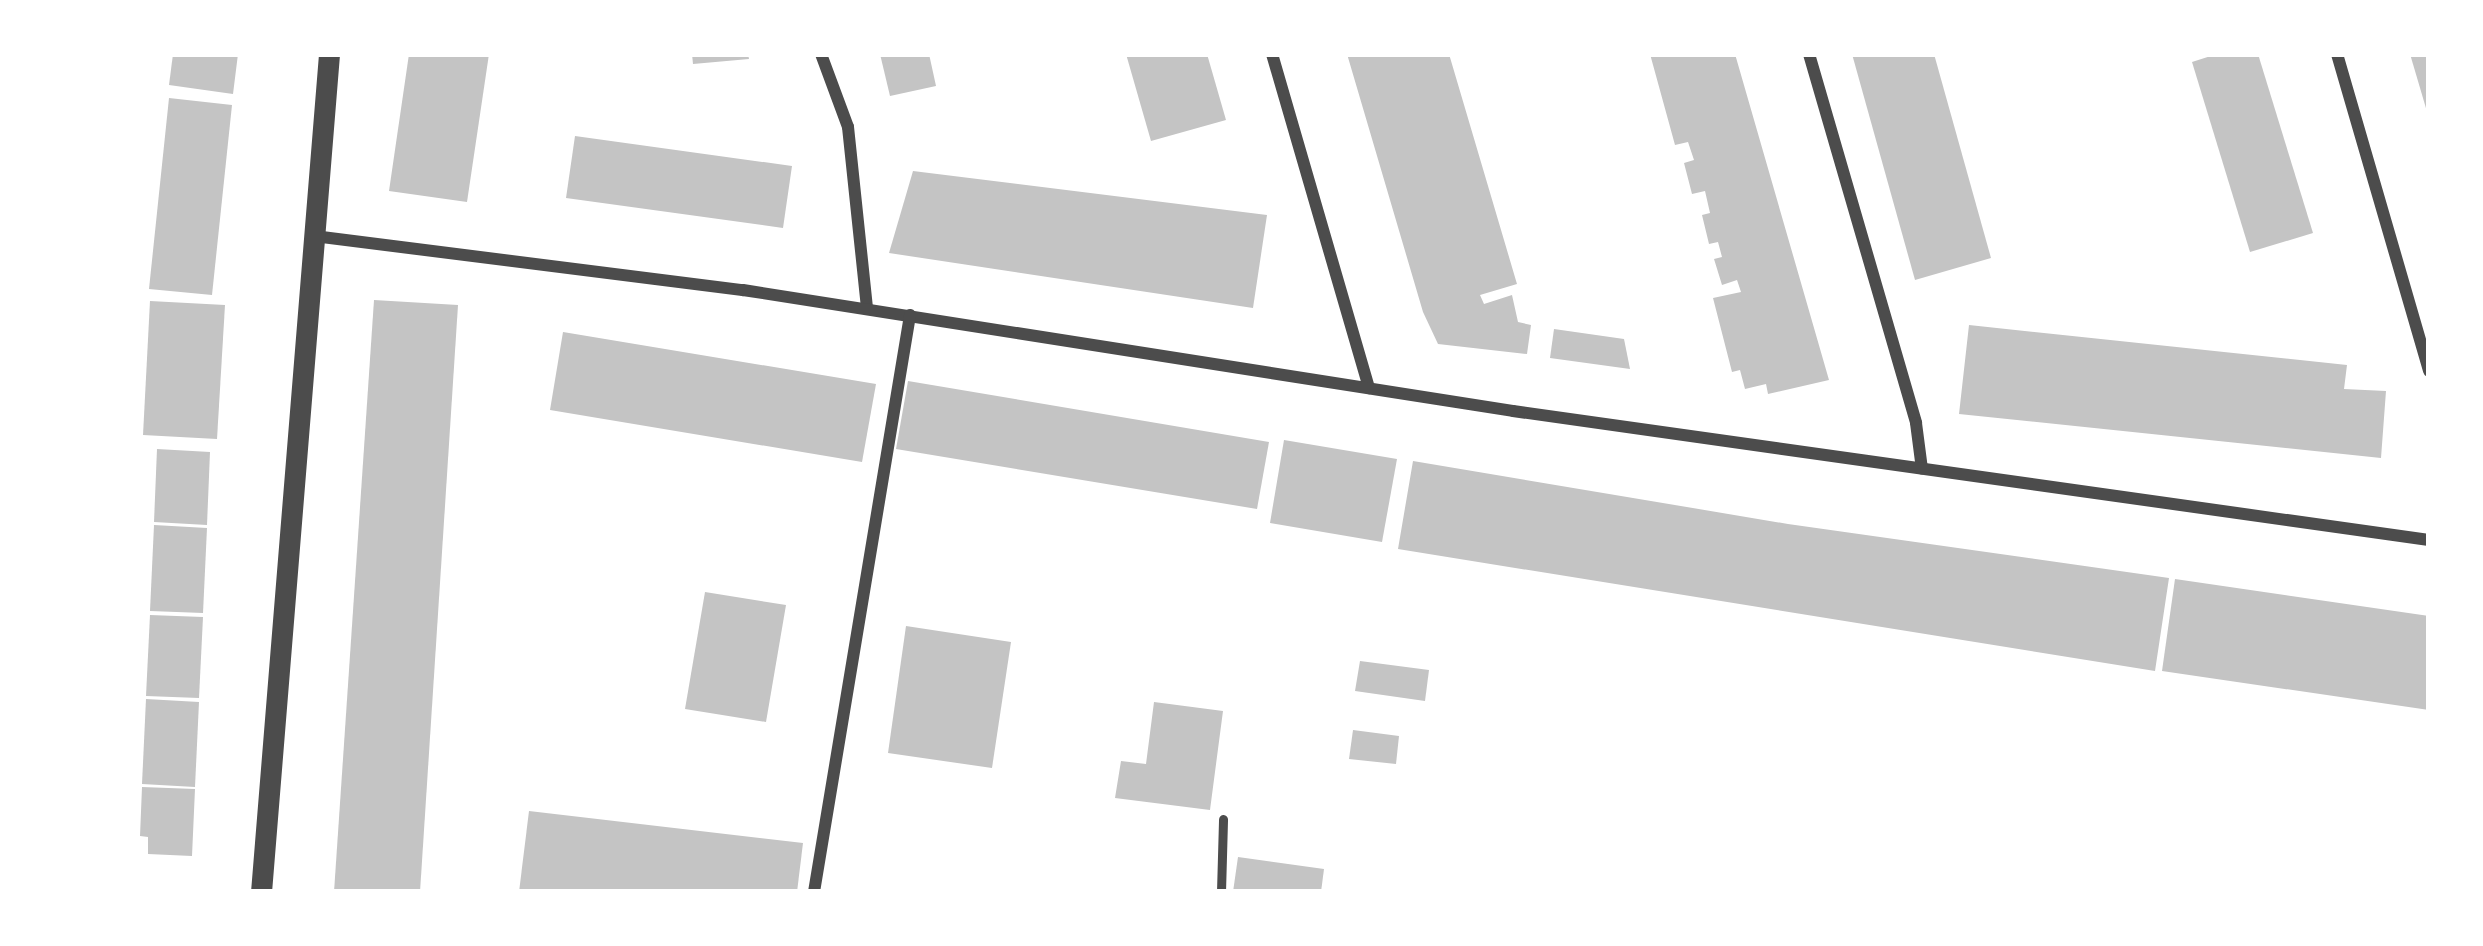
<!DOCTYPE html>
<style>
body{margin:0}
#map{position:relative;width:2483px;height:946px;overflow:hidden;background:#fff;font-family:Cabin,sans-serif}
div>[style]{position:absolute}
.building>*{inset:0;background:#c4c4c4}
.service>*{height:9px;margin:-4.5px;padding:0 4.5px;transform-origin:4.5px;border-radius:4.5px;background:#4c4c4c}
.minor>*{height:12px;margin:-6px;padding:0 6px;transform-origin:6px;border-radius:6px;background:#4c4c4c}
.tertiary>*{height:21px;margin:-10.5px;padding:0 10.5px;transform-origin:10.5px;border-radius:10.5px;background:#4c4c4c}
span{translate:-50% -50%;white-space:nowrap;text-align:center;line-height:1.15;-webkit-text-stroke:9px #fff;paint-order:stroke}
.frame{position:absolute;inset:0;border:57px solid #fff;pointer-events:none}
</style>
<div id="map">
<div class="building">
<i style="clip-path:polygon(173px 54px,238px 54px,233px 94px,169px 85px)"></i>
<i style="clip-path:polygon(409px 54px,489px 54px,467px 202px,389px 191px)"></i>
<i style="clip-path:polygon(692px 54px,748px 54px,749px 59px,693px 64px)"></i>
<i style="clip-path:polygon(880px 54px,929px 54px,936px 86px,890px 96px)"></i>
<i style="clip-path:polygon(1126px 54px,1207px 54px,1226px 120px,1151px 141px)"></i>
<i style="clip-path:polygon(1347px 54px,1449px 54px,1517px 284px,1480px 295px,1484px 304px,1512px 295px,1518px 322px,1531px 325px,1527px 354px,1438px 344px,1423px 312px)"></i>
<i style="clip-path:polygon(1650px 54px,1735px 54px,1829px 380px,1768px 394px,1766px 384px,1745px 389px,1740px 370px,1732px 372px,1713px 298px,1741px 292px,1737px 280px,1722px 285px,1714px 259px,1722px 257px,1718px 242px,1709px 244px,1702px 215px,1710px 213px,1705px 191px,1692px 194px,1684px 163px,1694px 160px,1688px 142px,1675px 145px)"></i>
<i style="clip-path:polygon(1852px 54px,1934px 54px,1991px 258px,1915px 280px)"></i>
<i style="clip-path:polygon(2217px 54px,2258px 54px,2313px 233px,2250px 252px,2192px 62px)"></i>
<i style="clip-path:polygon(2410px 54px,2429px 54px,2429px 115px,2428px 115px)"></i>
<i style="clip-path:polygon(169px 98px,232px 105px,212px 295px,149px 289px)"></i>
<i style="clip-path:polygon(575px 136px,792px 166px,783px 228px,566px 198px)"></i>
<i style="clip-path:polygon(913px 171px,1267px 215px,1253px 308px,889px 253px)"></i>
<i style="clip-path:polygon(374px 300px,458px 305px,420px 892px,334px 892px)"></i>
<i style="clip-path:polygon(150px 301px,225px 305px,217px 439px,143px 435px)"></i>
<i style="clip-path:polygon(1969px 325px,2347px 365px,2344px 389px,2386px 391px,2381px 458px,1959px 414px)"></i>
<i style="clip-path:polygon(1554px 329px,1624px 339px,1630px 369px,1550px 358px)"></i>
<i style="clip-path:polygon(563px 332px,876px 384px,862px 462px,550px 410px)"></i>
<i style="clip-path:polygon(908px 381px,1269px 442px,1257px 509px,896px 449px)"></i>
<i style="clip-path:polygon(1284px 440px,1397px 459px,1382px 542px,1270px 523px)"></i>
<i style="clip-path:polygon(157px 449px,210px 452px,207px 525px,154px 522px)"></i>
<i style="clip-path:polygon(1413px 461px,1788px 524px,2169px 578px,2155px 671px,1398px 549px)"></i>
<i style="clip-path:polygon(154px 525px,207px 528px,203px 613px,150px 611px)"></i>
<i style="clip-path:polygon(2175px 579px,2429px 616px,2429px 710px,2162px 671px)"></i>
<i style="clip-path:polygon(705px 592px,786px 605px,766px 722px,685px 709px)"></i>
<i style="clip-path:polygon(150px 615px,203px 617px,199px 698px,146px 696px)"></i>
<i style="clip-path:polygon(906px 626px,1011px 642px,992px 768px,888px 753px)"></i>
<i style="clip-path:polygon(1360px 661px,1429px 670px,1425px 701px,1355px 691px)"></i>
<i style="clip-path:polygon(146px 699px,199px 702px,195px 787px,142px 784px)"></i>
<i style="clip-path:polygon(1154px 702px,1223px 711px,1210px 810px,1115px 798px,1121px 761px,1146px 764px)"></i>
<i style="clip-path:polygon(1353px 730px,1399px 736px,1396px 764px,1349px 759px)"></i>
<i style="clip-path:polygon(142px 787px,195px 789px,192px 856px,148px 854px,148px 837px,140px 836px)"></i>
<i style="clip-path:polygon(529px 811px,803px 843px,797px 892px,519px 892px)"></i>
<i style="clip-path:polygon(1238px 857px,1324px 869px,1321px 892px,1233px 892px)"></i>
</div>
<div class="service">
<i style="left:1221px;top:892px;width:73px;rotate:-88.4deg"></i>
</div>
<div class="minor">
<i style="left:821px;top:54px;width:78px;rotate:69.7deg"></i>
<i style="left:848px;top:127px;width:182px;rotate:84deg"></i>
<i style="left:1272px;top:54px;width:348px;rotate:73.8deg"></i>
<i style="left:1809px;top:54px;width:384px;rotate:73.8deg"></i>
<i style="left:1916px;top:423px;width:46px;rotate:82.6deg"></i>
<i style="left:2337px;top:54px;width:330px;rotate:73.8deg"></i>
<i style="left:314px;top:236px;width:432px;rotate:7.2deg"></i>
<i style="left:743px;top:290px;width:779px;rotate:8.93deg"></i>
<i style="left:1513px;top:411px;width:925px;rotate:8.02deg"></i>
<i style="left:814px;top:892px;width:585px;rotate:-80.55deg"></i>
</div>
<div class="tertiary">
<i style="left:261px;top:892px;width:841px;rotate:-85.36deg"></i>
</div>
<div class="frame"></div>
</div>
